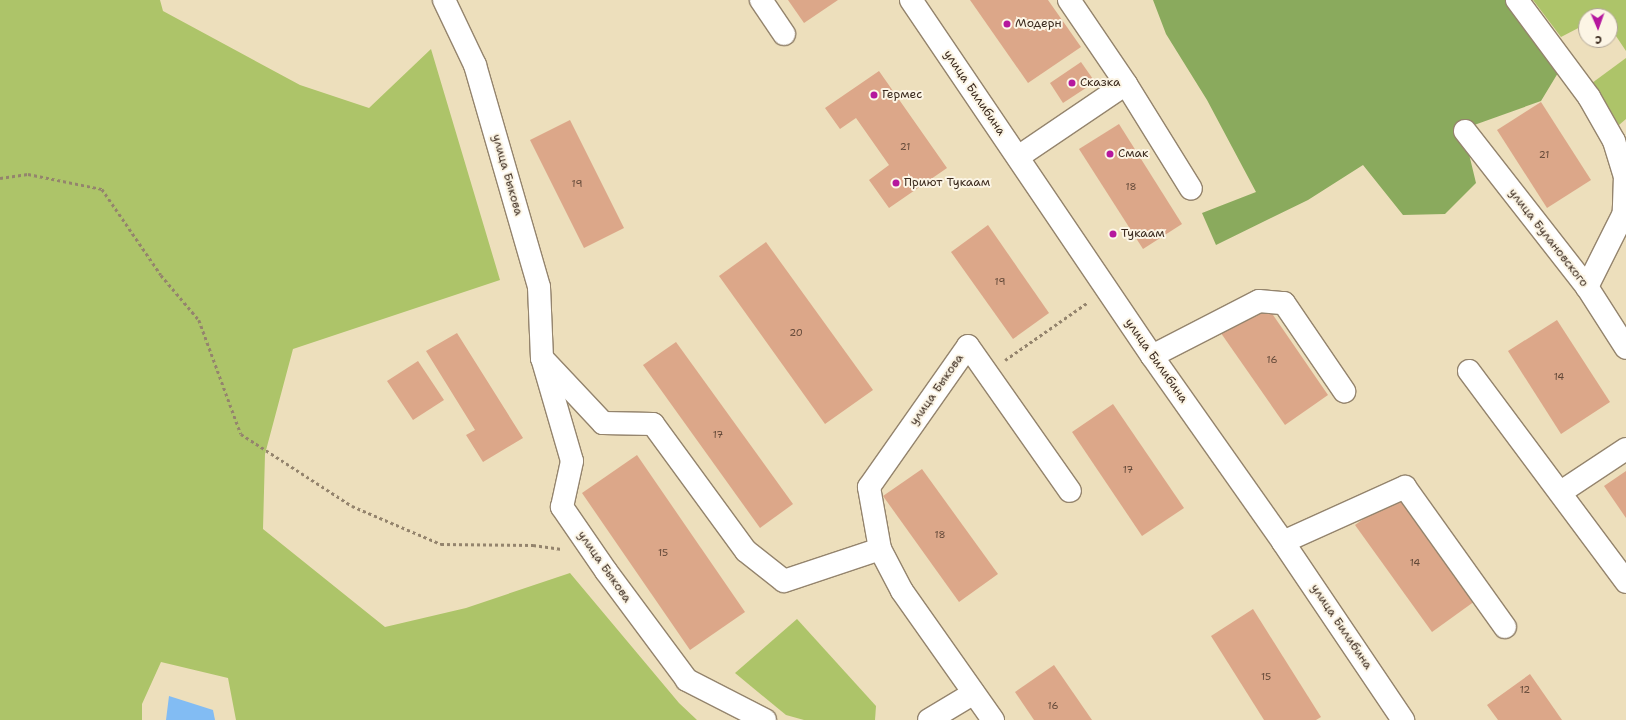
<!DOCTYPE html>
<meta charset="utf-8">
<style>
body{margin:0}
#map{position:relative;width:1626px;height:720px;overflow:hidden;background:#eddfbc;font-family:"Shantell Sans",sans-serif}
div>[style]{position:absolute}
.green>*{inset:0;background:#adc469}
.forest>*{inset:0;background:#8aaa5d}
.water>*{inset:0;background:#82bcf3}
.building>*{inset:0;background:#dca789}
.path>*{height:2.5px;margin-top:-1.25px;transform-origin:0;background:repeating-linear-gradient(90deg,#94846d 0 3px,transparent 0 6px)}
.roads{filter:drop-shadow(1px 0 #94846d) drop-shadow(-1px 0 #94846d) drop-shadow(0 1px #94846d) drop-shadow(0 -1px #94846d)}
.minor>*{height:22px;margin:-11px;padding:0 11px;transform-origin:11px;border-radius:11px;background:#fff}
.dots>*{width:11px;height:11px;translate:-50% -50%;box-sizing:border-box;border:2px solid #fcf5e5;border-radius:50%}
span{translate:-50% -50%;white-space:nowrap;text-align:center;line-height:1.15;-webkit-text-stroke:4px #fcf5e5;paint-order:stroke}
.number-label{font-size:10px;color:#634939}
.number-label span{-webkit-text-stroke-width:0}
.poi-label{font-size:12px;color:#3b2a1e}
.left{translate:0 -50%;text-align:left}
.street-label{font-size:12px;color:#3b2a1e}
.north{position:absolute;left:1578px;top:8px;width:40px;height:40px;box-sizing:border-box;background:#fcf5e5;border:1px solid #afa495;border-radius:50%;rotate:178deg;font-size:11px;font-weight:700;line-height:16px;text-align:center;color:#3b2a1e}
.north::after{content:'';display:block;margin:auto;width:14px;height:18px;background:#b5179e;clip-path:polygon(50% 0,100% 100%,50% 72%,0 100%)}
</style>
<div id="map">
<div class="green">
<i style="clip-path:polygon(0 0,160px 0,163px 11px,300px 85px,369px 108px,431px 49px,500px 280px,293px 349px,265px 454px,263px 529px,385px 627px,466px 608px,570px 573px,679px 703px,697px 720px,236px 720px,228px 678px,161px 662px,142px 704px,142px 720px,0 720px)"></i>
<i style="clip-path:polygon(1533px 0,1626px 0,1626px 51px,1610px 27px,1610px 16px,1586px 16px,1586px 24px,1561px 37px)"></i>
<i style="clip-path:polygon(1626px 58px,1626px 119px,1619px 125px,1592px 83px)"></i>
<i style="clip-path:polygon(797px 619px,876px 706px,875px 720px,804px 720px,786px 715px,735px 673px)"></i>
</div>
<div class="forest">
<i style="clip-path:polygon(1153px 0,1516px 0,1564px 63px,1541px 101px,1463px 129px,1476px 183px,1445px 214px,1403px 215px,1363px 165px,1308px 200px,1216px 245px,1202px 213px,1256px 192px,1207px 100px,1166px 34px)"></i>
</div>
<div class="water">
<i style="clip-path:polygon(169px 696px,213px 710px,215px 720px,166px 720px)"></i>
</div>
<div class="building">
<i style="clip-path:polygon(788px 0,838px 0,804px 23px)"></i>
<i style="clip-path:polygon(970px 0,1048px 0,1081px 47px,1028px 83px)"></i>
<i style="clip-path:polygon(1081px 62px,1095px 82px,1063px 103px,1050px 83px)"></i>
<i style="clip-path:polygon(879px 71px,947px 168px,889px 208px,869px 180px,889px 165px,856px 118px,840px 129px,825px 108px)"></i>
<i style="clip-path:polygon(1541px 102px,1591px 180px,1547px 208px,1497px 130px)"></i>
<i style="clip-path:polygon(570px 120px,624px 228px,584px 248px,530px 140px)"></i>
<i style="clip-path:polygon(1119px 124px,1182px 224px,1143px 249px,1079px 149px)"></i>
<i style="clip-path:polygon(988px 225px,1049px 313px,1013px 339px,951px 252px)"></i>
<i style="clip-path:polygon(766px 242px,873px 390px,825px 424px,719px 276px)"></i>
<i style="clip-path:polygon(1260px 296px,1328px 395px,1285px 425px,1216px 326px)"></i>
<i style="clip-path:polygon(1557px 320px,1610px 402px,1561px 434px,1508px 351px)"></i>
<i style="clip-path:polygon(457px 333px,523px 438px,483px 462px,466px 435px,475px 430px,426px 351px)"></i>
<i style="clip-path:polygon(676px 342px,793px 504px,760px 528px,643px 365px)"></i>
<i style="clip-path:polygon(418px 361px,444px 400px,413px 420px,387px 381px)"></i>
<i style="clip-path:polygon(1113px 404px,1184px 508px,1142px 536px,1072px 432px)"></i>
<i style="clip-path:polygon(637px 455px,745px 612px,690px 650px,582px 493px)"></i>
<i style="clip-path:polygon(922px 469px,998px 574px,959px 602px,883px 496px)"></i>
<i style="clip-path:polygon(1626px 471px,1626px 518px,1604px 486px)"></i>
<i style="clip-path:polygon(1398px 494px,1475px 601px,1432px 632px,1355px 525px)"></i>
<i style="clip-path:polygon(1253px 609px,1321px 717px,1316px 720px,1264px 720px,1211px 636px)"></i>
<i style="clip-path:polygon(1054px 665px,1092px 720px,1034px 720px,1015px 692px)"></i>
<i style="clip-path:polygon(1530px 674px,1562px 720px,1498px 720px,1487px 705px)"></i>
</div>
<div class="path">
<i style="left:0;top:178px;width:28px;rotate:-8deg"></i>
<i style="left:28px;top:174px;width:76px;rotate:11.5deg"></i>
<i style="left:102px;top:189px;width:104px;rotate:55.5deg"></i>
<i style="left:161px;top:275px;width:59px;rotate:49.8deg"></i>
<i style="left:199px;top:320px;width:121px;rotate:69.8deg"></i>
<i style="left:241px;top:434px;width:132px;rotate:33deg"></i>
<i style="left:352px;top:506px;width:97px;rotate:23.1deg"></i>
<i style="left:441px;top:544px;width:92px;rotate:0.6deg"></i>
<i style="left:533px;top:545px;width:29px;rotate:8deg"></i>
<i style="left:1005px;top:360px;width:101px;rotate:-34.9deg"></i>
</div>
<div class="roads">
<div class="minor">
<i style="left:444px;top:0;width:72px;rotate:64.5deg"></i>
<i style="left:475px;top:65px;width:231px;rotate:73.9deg"></i>
<i style="left:539px;top:287px;width:71px;rotate:87.6deg"></i>
<i style="left:761px;top:0;width:41px;rotate:55.9deg"></i>
<i style="left:911px;top:0;width:430px;rotate:55.9deg"></i>
<i style="left:1152px;top:356px;width:228px;rotate:54.8deg"></i>
<i style="left:1283px;top:542px;width:215px;rotate:56deg"></i>
<i style="left:1069px;top:0;width:102px;rotate:55.8deg"></i>
<i style="left:1517px;top:0;width:121px;rotate:53.4deg"></i>
<i style="left:1589px;top:97px;width:51px;rotate:60.4deg"></i>
<i style="left:1614px;top:141px;width:37px;rotate:73deg"></i>
<i style="left:1625px;top:176px;width:37px;rotate:92deg"></i>
<i style="left:1624px;top:213px;width:83px;rotate:116.6deg"></i>
<i style="left:1465px;top:131px;width:198px;rotate:52deg"></i>
<i style="left:1587px;top:287px;width:72px;rotate:57.4deg"></i>
<i style="left:1018px;top:157px;width:130px;rotate:-34.1deg"></i>
<i style="left:1126px;top:84px;width:123px;rotate:58.2deg"></i>
<i style="left:1152px;top:356px;width:120px;rotate:-27.2deg"></i>
<i style="left:1259px;top:301px;width:25px;rotate:5deg"></i>
<i style="left:1284px;top:303px;width:107px;rotate:55.7deg"></i>
<i style="left:1469px;top:371px;width:263px;rotate:53.3deg"></i>
<i style="left:1561px;top:492px;width:78px;rotate:-33.5deg"></i>
<i style="left:1283px;top:542px;width:134px;rotate:-24.3deg"></i>
<i style="left:1405px;top:487px;width:172px;rotate:54.5deg"></i>
<i style="left:765px;top:720px;width:88px;rotate:-152.9deg"></i>
<i style="left:687px;top:680px;width:136px;rotate:-126.6deg"></i>
<i style="left:606px;top:571px;width:78px;rotate:-124.5deg"></i>
<i style="left:562px;top:507px;width:47px;rotate:-77.7deg"></i>
<i style="left:572px;top:461px;width:107px;rotate:-106.2deg"></i>
<i style="left:542px;top:358px;width:89px;rotate:46.8deg"></i>
<i style="left:603px;top:423px;width:50px;rotate:1.1deg"></i>
<i style="left:653px;top:424px;width:157px;rotate:53.8deg"></i>
<i style="left:746px;top:551px;width:48px;rotate:38.3deg"></i>
<i style="left:784px;top:581px;width:101px;rotate:-18.4deg"></i>
<i style="left:929px;top:720px;width:52px;rotate:-31deg"></i>
<i style="left:993px;top:720px;width:158px;rotate:-125.2deg"></i>
<i style="left:902px;top:591px;width:47px;rotate:-117.6deg"></i>
<i style="left:880px;top:549px;width:63px;rotate:-100.1deg"></i>
<i style="left:869px;top:487px;width:172px;rotate:-54.9deg"></i>
<i style="left:968px;top:346px;width:177px;rotate:54.9deg"></i>
</div>
</div>
<div class="dots">
<i style="left:1007px;top:24px;background:#b5179e"></i>
<i style="left:1072px;top:83px;background:#b5179e"></i>
<i style="left:874px;top:95px;background:#b5179e"></i>
<i style="left:1110px;top:154px;background:#b5179e"></i>
<i style="left:896px;top:183px;background:#b5179e"></i>
<i style="left:1113px;top:234px;background:#b5179e"></i>
</div>
<div class="number-label">
<span style="left:905px;top:147px">21</span>
<span style="left:1544px;top:155px">21</span>
<span style="left:577px;top:184px">19</span>
<span style="left:1131px;top:187px">18</span>
<span style="left:1000px;top:282px">19</span>
<span style="left:796px;top:333px">20</span>
<span style="left:1272px;top:360px">16</span>
<span style="left:1559px;top:377px">14</span>
<span style="left:718px;top:435px">17</span>
<span style="left:1128px;top:470px">17</span>
<span style="left:940px;top:535px">18</span>
<span style="left:663px;top:553px">15</span>
<span style="left:1415px;top:563px">14</span>
<span style="left:1266px;top:677px">15</span>
<span style="left:1525px;top:690px">12</span>
<span style="left:1053px;top:706px">16</span>
</div>
<div class="poi-label">
<span class="left" style="left:1015px;top:24px">Модерн</span>
<span class="left" style="left:1080px;top:83px">Сказка</span>
<span class="left" style="left:882px;top:95px">Гермес</span>
<span class="left" style="left:1118px;top:154px">Смак</span>
<span class="left" style="left:904px;top:183px">Приют Тукаам</span>
<span class="left" style="left:1121px;top:234px">Тукаам</span>
</div>
<div class="street-label">
<span style="left:974px;top:93px;rotate:56deg">улица Билибина</span>
<span style="left:507px;top:175px;rotate:74deg">улица Быкова</span>
<span style="left:1548px;top:238px;rotate:52deg">улица Булановского</span>
<span style="left:1156px;top:361px;rotate:55deg">улица Билибина</span>
<span style="left:937px;top:390px;rotate:-55deg">улица Быкова</span>
<span style="left:604px;top:567px;rotate:55deg">улица Быкова</span>
<span style="left:1341px;top:627px;rotate:56deg">улица Билибина</span>
</div>
<div class="north">С</div>
</div>
